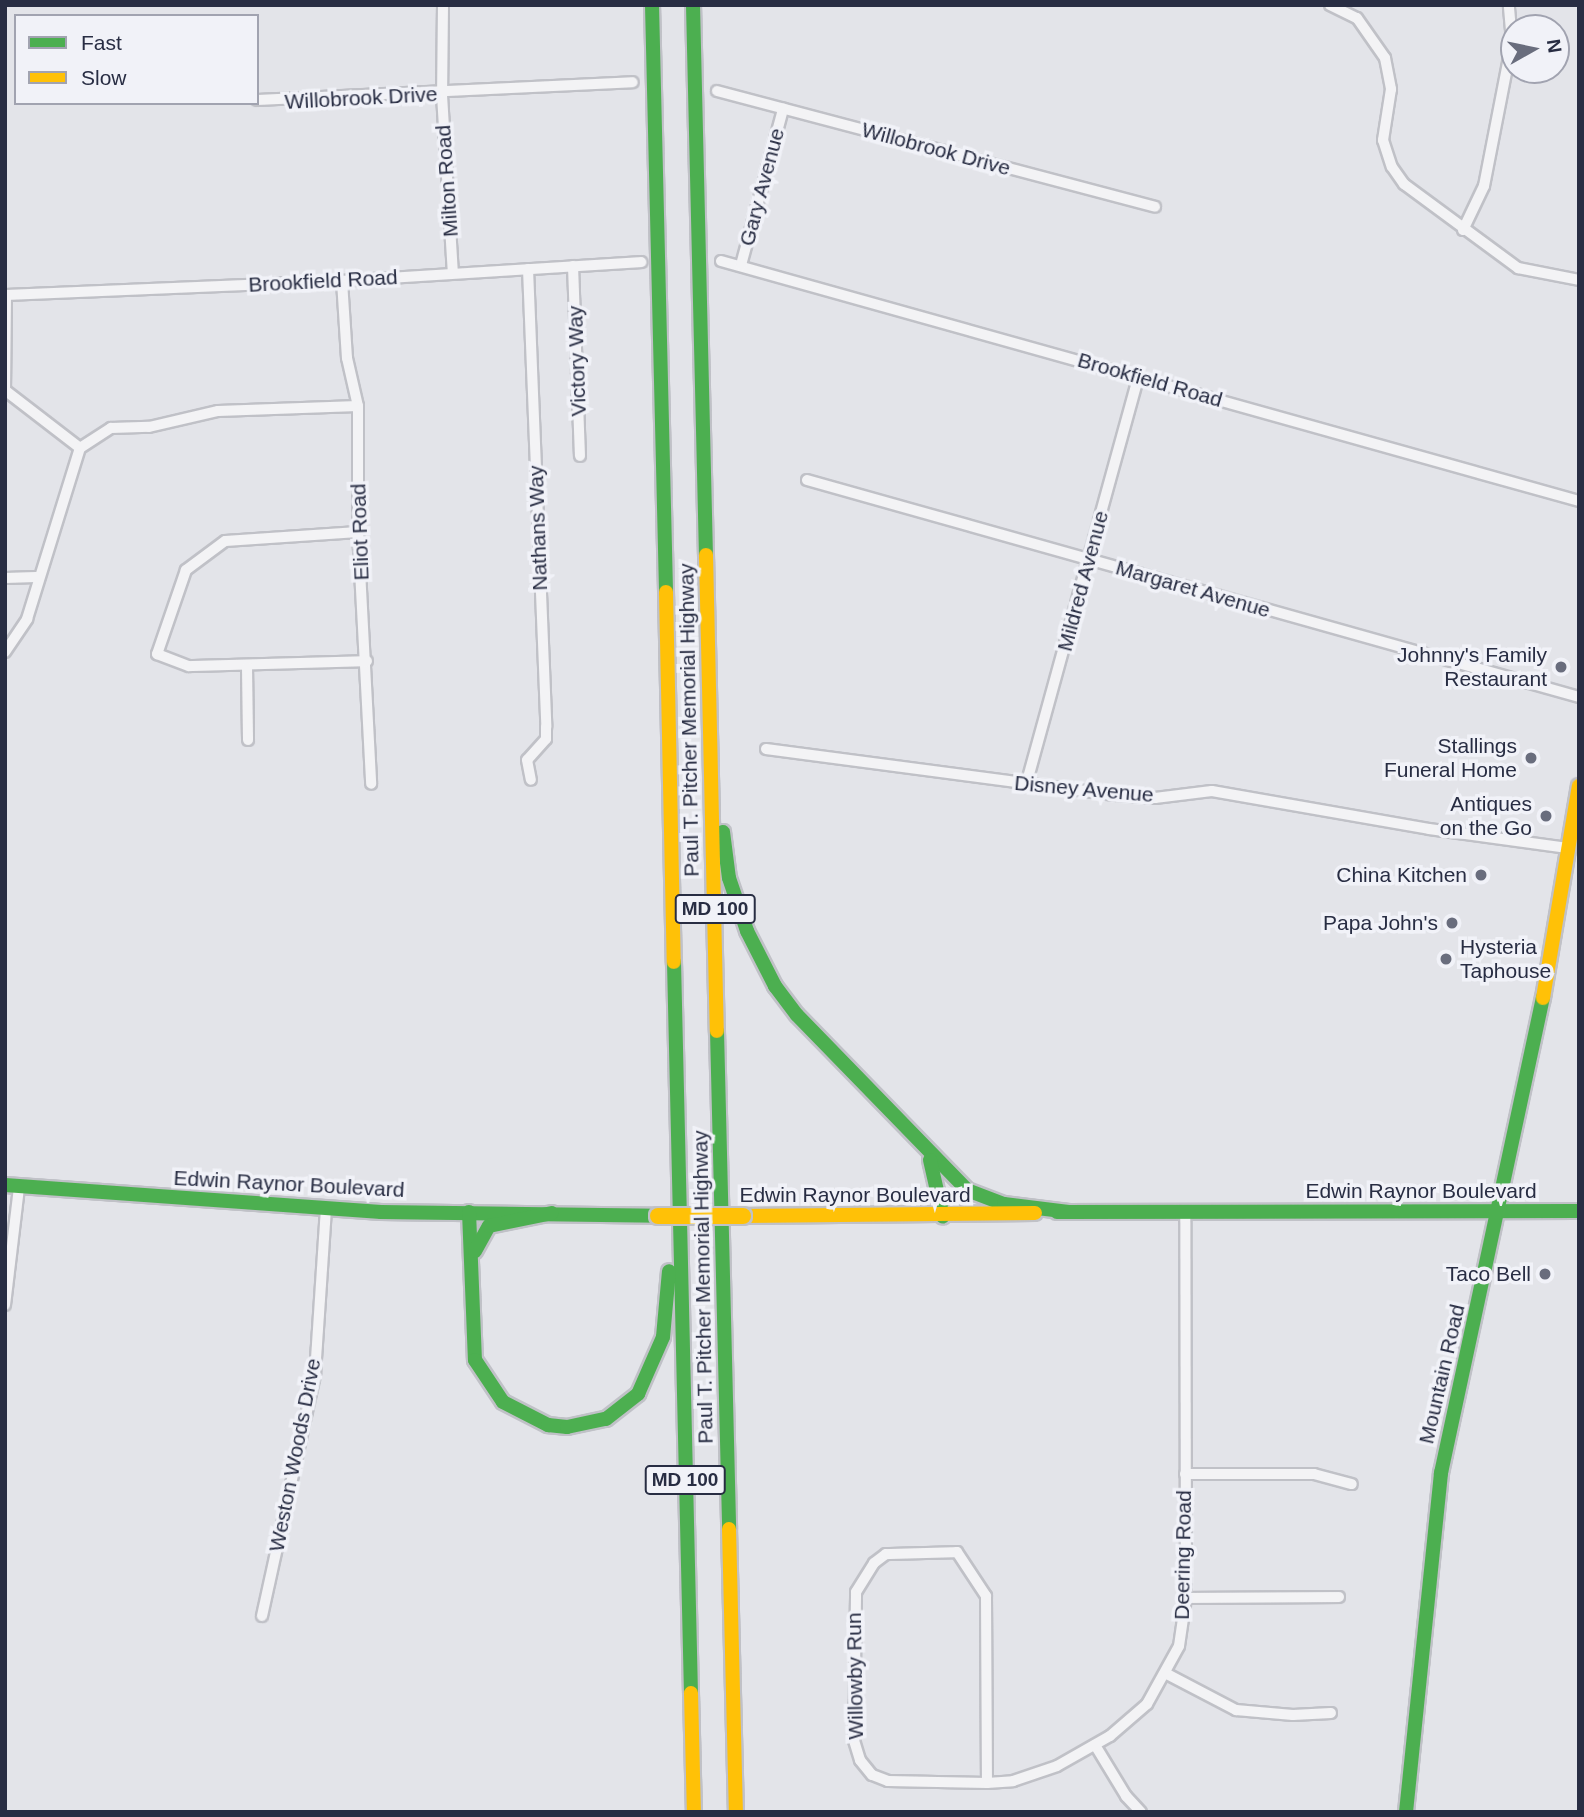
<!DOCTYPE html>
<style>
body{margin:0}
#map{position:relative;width:1584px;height:1817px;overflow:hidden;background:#e3e4e9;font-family:Helvetica,sans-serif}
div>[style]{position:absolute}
.roads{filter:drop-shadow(2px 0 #c0c1c7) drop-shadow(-2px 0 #c0c1c7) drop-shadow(0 2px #c0c1c7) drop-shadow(0 -2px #c0c1c7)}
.street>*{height:10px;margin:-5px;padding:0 5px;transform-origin:5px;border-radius:5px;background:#f3f3f5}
.fast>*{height:14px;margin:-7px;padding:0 7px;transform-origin:7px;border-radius:7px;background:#4caf50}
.slow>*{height:14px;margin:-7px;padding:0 7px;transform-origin:7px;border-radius:7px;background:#ffc107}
.bridges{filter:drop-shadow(2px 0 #bfc1c7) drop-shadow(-2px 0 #bfc1c7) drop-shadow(0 2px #bfc1c7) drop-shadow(0 -2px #bfc1c7)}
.slow-bridge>*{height:16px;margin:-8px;padding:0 8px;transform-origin:8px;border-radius:8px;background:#ffc107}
.dots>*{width:19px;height:19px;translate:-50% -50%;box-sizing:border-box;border:4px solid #f1f2f8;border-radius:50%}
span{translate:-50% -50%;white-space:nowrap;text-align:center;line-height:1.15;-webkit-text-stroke:7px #f1f2f8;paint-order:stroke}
.shield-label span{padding:2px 5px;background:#f1f2f8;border:2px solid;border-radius:5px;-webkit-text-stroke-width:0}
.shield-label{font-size:19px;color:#282d43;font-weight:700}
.street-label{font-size:21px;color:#282d43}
.poi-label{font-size:21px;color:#282d43}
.right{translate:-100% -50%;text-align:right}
.left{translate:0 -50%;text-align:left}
.frame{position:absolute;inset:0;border:7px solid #282d43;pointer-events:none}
.legend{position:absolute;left:14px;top:14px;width:245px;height:91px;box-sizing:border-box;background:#f1f2f8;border:2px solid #a1a3b0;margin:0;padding:9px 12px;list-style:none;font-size:21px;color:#282d43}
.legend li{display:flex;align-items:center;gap:14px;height:35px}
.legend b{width:35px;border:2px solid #a1a3b0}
.north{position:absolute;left:1500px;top:14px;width:70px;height:70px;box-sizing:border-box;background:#f1f2f8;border:2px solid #a1a3b0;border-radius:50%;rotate:81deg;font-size:19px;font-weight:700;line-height:28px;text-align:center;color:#282d43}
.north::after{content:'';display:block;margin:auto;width:24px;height:32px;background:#696d7d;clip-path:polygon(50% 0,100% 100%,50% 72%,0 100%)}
</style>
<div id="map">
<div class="roads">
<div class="street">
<i style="left:443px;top:5px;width:90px;rotate:90.6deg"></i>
<i style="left:442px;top:95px;width:178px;rotate:86.5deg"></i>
<i style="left:1330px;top:5px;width:30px;rotate:26deg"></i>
<i style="left:1357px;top:18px;width:49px;rotate:55deg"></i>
<i style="left:1385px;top:58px;width:32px;rotate:79deg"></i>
<i style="left:1391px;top:89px;width:52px;rotate:98.9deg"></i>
<i style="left:1383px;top:140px;width:28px;rotate:72deg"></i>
<i style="left:1392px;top:167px;width:21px;rotate:55deg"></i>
<i style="left:1404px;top:184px;width:142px;rotate:36.4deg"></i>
<i style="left:1518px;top:268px;width:62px;rotate:11.1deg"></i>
<i style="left:717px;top:91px;width:453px;rotate:14.8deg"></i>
<i style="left:257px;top:100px;width:376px;rotate:-2.7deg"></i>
<i style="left:1463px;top:230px;width:49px;rotate:-64.5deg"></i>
<i style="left:1484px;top:186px;width:147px;rotate:-79deg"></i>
<i style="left:1512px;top:42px;width:37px;rotate:-95deg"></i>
<i style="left:721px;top:261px;width:891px;rotate:15.63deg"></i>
<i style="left:741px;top:265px;width:162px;rotate:-74.9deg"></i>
<i style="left:573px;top:266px;width:190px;rotate:87.9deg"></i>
<i style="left:528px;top:269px;width:458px;rotate:87.7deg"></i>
<i style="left:546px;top:727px;width:12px;rotate:90deg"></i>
<i style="left:546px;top:739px;width:28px;rotate:132deg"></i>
<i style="left:527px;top:760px;width:20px;rotate:79deg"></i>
<i style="left:342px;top:281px;width:77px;rotate:86.3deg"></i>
<i style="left:347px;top:358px;width:49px;rotate:77.1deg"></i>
<i style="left:358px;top:406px;width:126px;rotate:90deg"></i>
<i style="left:358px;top:532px;width:252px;rotate:87deg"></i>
<i style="left:5px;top:295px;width:337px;rotate:-2.4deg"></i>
<i style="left:342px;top:281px;width:300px;rotate:-3.6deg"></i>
<i style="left:5px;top:391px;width:96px;rotate:-89.4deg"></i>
<i style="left:6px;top:391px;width:93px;rotate:37.6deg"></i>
<i style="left:807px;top:480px;width:802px;rotate:15.7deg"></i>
<i style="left:358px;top:532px;width:133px;rotate:176.1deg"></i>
<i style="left:225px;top:541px;width:49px;rotate:143.4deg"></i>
<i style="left:186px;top:570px;width:89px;rotate:109deg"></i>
<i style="left:157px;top:654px;width:34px;rotate:21deg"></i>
<i style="left:189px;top:666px;width:178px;rotate:-1.6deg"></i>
<i style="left:5px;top:578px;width:31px;rotate:-2deg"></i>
<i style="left:5px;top:652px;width:40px;rotate:-56deg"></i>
<i style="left:27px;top:619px;width:179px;rotate:-72.8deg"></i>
<i style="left:80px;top:448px;width:37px;rotate:-33deg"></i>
<i style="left:111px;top:428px;width:38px;rotate:-2deg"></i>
<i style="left:149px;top:427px;width:71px;rotate:-13.1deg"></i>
<i style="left:218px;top:411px;width:140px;rotate:-2deg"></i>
<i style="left:247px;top:667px;width:73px;rotate:89.2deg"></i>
<i style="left:766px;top:749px;width:352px;rotate:7.5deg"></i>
<i style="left:1115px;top:795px;width:40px;rotate:4.3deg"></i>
<i style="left:1155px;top:798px;width:57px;rotate:-7deg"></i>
<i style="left:1212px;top:791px;width:220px;rotate:9.9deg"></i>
<i style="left:1429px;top:829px;width:140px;rotate:7.8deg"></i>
<i style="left:1026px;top:785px;width:423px;rotate:-74.6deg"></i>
<i style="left:5px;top:1305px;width:119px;rotate:-83.2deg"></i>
<i style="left:1185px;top:1474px;width:129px"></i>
<i style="left:1314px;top:1474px;width:39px;rotate:15deg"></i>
<i style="left:957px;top:1552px;width:53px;rotate:56.6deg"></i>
<i style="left:986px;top:1596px;width:187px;rotate:89.7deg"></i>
<i style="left:987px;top:1783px;width:99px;rotate:-178.8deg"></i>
<i style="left:888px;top:1781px;width:17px;rotate:-159deg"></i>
<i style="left:872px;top:1775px;width:19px;rotate:-129deg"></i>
<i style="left:860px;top:1760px;width:21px;rotate:-107deg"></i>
<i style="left:854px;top:1740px;width:148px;rotate:-89.2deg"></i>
<i style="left:856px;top:1592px;width:34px;rotate:-58deg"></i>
<i style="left:874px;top:1563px;width:15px;rotate:-37deg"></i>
<i style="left:886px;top:1554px;width:71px;rotate:-1.6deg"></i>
<i style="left:1186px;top:1598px;width:153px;rotate:-0.4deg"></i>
<i style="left:262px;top:1616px;width:248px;rotate:-77.6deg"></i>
<i style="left:315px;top:1374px;width:165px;rotate:-86.2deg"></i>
<i style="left:1167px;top:1674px;width:78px;rotate:27.6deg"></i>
<i style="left:1236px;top:1710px;width:57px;rotate:5deg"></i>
<i style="left:1293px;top:1715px;width:38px;rotate:-3deg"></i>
<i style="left:1095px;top:1745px;width:60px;rotate:58.7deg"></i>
<i style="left:1126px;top:1796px;width:22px;rotate:47deg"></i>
<i style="left:987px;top:1783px;width:26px;rotate:-4deg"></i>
<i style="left:1013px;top:1781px;width:46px;rotate:-18.8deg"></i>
<i style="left:1057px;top:1766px;width:61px;rotate:-29.5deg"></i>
<i style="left:1110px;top:1736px;width:49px;rotate:-40.9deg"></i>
<i style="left:1147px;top:1704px;width:66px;rotate:-61.1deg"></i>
<i style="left:1179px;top:1646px;width:49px;rotate:-81.7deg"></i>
<i style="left:1186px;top:1598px;width:384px;rotate:-90.1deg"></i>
</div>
<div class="fast">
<i style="left:652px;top:5px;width:587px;rotate:88.63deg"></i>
<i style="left:693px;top:5px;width:550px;rotate:88.65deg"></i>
<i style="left:723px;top:832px;width:46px;rotate:82.6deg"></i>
<i style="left:729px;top:878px;width:56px;rotate:71.2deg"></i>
<i style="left:747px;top:931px;width:62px;rotate:63deg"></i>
<i style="left:775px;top:986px;width:36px;rotate:53deg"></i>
<i style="left:797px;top:1015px;width:244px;rotate:45.8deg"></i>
<i style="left:967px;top:1190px;width:40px;rotate:21deg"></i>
<i style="left:1004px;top:1204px;width:65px;rotate:7deg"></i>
<i style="left:674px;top:962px;width:731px;rotate:88.67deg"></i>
<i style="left:717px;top:1031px;width:498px;rotate:88.6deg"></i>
<i style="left:930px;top:1160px;width:58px;rotate:77.2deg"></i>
<i style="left:5px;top:1185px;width:377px;rotate:4.1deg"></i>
<i style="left:381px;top:1212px;width:277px;rotate:0.8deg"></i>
<i style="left:469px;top:1212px;width:148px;rotate:87.7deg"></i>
<i style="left:475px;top:1360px;width:50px;rotate:56.3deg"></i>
<i style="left:503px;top:1402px;width:51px;rotate:27.1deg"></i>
<i style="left:548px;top:1425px;width:19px;rotate:6deg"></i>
<i style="left:567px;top:1427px;width:40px;rotate:-12deg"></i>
<i style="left:606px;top:1419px;width:41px;rotate:-38deg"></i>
<i style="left:638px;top:1394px;width:62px;rotate:-66.3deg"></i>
<i style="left:663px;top:1337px;width:66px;rotate:-84.8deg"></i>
<i style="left:1057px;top:1212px;width:522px;rotate:-0.11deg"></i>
<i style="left:475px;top:1251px;width:29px;rotate:-61deg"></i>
<i style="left:489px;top:1226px;width:64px;rotate:-11.7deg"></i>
<i style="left:1406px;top:1812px;width:341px;rotate:-84.1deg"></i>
<i style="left:1441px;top:1473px;width:486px;rotate:-77.9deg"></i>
</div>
<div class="slow">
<i style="left:706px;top:555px;width:476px;rotate:88.7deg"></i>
<i style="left:666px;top:592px;width:370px;rotate:88.8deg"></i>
<i style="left:1543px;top:998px;width:215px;rotate:-80.4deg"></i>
<i style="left:743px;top:1216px;width:292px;rotate:-0.6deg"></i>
<i style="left:729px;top:1529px;width:283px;rotate:88.6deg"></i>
<i style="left:691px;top:1693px;width:119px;rotate:88.6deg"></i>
</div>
</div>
<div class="bridges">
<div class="slow-bridge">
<i style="left:658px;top:1216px;width:85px"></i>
</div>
</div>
<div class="dots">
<i style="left:1561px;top:667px;background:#696d7d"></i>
<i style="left:1531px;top:758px;background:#696d7d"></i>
<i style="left:1546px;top:816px;background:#696d7d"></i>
<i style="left:1481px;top:875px;background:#696d7d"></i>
<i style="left:1452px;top:923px;background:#696d7d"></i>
<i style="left:1446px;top:959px;background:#696d7d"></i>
<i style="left:1545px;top:1274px;background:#696d7d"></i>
</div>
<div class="shield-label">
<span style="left:715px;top:909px">MD 100</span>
<span style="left:685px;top:1480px">MD 100</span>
</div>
<div class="street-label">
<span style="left:361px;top:98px;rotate:-3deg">Willobrook Drive</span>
<span style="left:936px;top:149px;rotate:15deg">Willobrook Drive</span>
<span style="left:447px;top:181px;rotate:-94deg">Milton Road</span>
<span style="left:762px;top:187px;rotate:-75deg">Gary Avenue</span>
<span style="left:323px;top:281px;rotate:-3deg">Brookfield Road</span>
<span style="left:577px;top:361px;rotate:-92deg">Victory Way</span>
<span style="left:1150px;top:380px;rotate:16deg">Brookfield Road</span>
<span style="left:538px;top:528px;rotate:-92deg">Nathans Way</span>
<span style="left:360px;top:532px;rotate:-92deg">Eliot Road</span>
<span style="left:1083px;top:581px;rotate:-75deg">Mildred Avenue</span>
<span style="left:1193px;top:589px;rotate:16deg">Margaret Avenue</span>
<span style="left:689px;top:720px;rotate:-91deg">Paul T. Pitcher Memorial Highway</span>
<span style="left:1084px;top:789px;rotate:5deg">Disney Avenue</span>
<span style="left:289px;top:1184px;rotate:3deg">Edwin Raynor Boulevard</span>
<span style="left:1421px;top:1191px">Edwin Raynor Boulevard</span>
<span style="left:855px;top:1195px">Edwin Raynor Boulevard</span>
<span style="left:703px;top:1287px;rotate:-91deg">Paul T. Pitcher Memorial Highway</span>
<span style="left:1442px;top:1374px;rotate:-77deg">Mountain Road</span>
<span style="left:295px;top:1455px;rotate:-79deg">Weston Woods Drive</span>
<span style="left:1183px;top:1555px;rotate:-89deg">Deering Road</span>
<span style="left:855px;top:1676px;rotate:-91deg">Willowby Run</span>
</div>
<div class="poi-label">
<span class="right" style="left:1547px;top:667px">Johnny's Family<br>Restaurant</span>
<span class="right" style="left:1517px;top:758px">Stallings<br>Funeral Home</span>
<span class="right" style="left:1532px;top:816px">Antiques<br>on the Go</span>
<span class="right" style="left:1467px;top:875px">China Kitchen</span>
<span class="right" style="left:1438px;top:923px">Papa John's</span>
<span class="left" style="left:1460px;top:959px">Hysteria<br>Taphouse</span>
<span class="right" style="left:1531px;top:1274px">Taco Bell</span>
</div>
<div class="frame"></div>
<ul class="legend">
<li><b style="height:9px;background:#4caf50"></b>Fast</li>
<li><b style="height:9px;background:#ffc107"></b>Slow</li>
</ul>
<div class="north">N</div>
</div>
